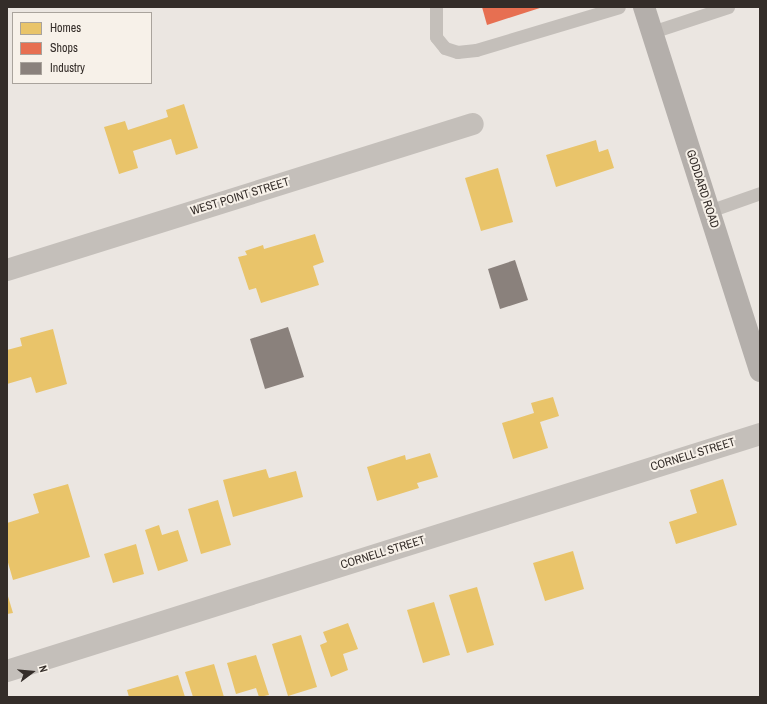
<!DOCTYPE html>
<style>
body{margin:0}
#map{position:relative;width:767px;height:704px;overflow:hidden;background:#ebe6e1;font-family:"Archivo Narrow",sans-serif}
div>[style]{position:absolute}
.homes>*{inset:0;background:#e9c46a}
.shops>*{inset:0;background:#e76f51}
.industry>*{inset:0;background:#8a817c}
.lane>*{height:13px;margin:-6.5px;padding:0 6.5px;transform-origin:6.5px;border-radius:6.5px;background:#c4bfba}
.street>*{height:22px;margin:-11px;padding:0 11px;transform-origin:11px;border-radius:11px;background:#c4bfba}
.secondary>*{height:22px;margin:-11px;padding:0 11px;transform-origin:11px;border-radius:11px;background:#b4afab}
span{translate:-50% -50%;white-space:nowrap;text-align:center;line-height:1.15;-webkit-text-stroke:4px #f7f1e9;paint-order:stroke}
.street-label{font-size:12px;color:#342d29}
.frame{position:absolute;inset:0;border:8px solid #342d29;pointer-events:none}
.legend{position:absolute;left:12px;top:12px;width:140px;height:72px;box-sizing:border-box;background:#f7f1e9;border:1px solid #a9a39c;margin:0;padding:5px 7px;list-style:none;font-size:12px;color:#342d29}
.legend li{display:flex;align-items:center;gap:8px;height:20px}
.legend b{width:20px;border:1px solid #a9a39c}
.north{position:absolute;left:12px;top:652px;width:40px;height:40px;-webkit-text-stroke:3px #f7f1e9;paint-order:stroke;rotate:74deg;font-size:11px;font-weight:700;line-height:16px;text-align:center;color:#342d29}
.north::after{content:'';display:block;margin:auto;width:14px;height:18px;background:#342d29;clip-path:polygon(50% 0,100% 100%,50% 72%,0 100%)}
</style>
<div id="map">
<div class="homes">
<i style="clip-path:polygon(184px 104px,198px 148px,176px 155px,171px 139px,133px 151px,138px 168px,119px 174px,104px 127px,125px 121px,128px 130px,168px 117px,166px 110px)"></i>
<i style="clip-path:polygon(596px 140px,599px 152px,608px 149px,614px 168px,556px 187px,546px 155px)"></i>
<i style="clip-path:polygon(498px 168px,513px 222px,481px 231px,465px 178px)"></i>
<i style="clip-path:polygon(315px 234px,324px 262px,313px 266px,319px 285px,261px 303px,256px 288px,249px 290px,238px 257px,247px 255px,245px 251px,263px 245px,264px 249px)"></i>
<i style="clip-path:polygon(53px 329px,67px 384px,36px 393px,31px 377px,7px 384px,7px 350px,22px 346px,20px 338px)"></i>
<i style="clip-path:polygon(553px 397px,559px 416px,540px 422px,548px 448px,513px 459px,502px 423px,534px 413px,531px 403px)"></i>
<i style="clip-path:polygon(430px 453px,438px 477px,417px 483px,419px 488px,377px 501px,367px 467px,405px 455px,406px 460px)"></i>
<i style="clip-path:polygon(266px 469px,269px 478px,296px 471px,303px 497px,233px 517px,223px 480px)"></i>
<i style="clip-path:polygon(723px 479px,737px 525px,676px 544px,669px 522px,697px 513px,690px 490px)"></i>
<i style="clip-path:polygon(68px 484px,90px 557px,13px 580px,7px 559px,7px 523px,39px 513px,33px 494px)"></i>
<i style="clip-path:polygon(218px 500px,231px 545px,201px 554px,188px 509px)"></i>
<i style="clip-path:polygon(159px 525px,162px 535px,178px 530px,188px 561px,158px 571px,145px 530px)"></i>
<i style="clip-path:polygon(136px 544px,144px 574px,113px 583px,104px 554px)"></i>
<i style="clip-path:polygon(573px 551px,584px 589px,545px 601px,533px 563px)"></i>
<i style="clip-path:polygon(477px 587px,494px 645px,467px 653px,449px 595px)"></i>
<i style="clip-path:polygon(7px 593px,13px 613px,7px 614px)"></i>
<i style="clip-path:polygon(434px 602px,450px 655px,423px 663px,407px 610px)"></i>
<i style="clip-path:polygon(348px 623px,358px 649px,343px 654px,348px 670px,331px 677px,320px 645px,327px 642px,323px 632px)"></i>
<i style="clip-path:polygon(301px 635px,317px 687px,288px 696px,272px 644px)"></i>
<i style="clip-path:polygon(256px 655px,269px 695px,259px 697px,256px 688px,236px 694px,227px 663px)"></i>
<i style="clip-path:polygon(214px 664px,224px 697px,193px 697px,185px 672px)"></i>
<i style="clip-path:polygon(178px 675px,185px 697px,129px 697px,127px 690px)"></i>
</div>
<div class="shops">
<i style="clip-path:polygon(482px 7px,543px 7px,487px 25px)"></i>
</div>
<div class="industry">
<i style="clip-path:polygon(515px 260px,528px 300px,500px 309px,488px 269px)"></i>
<i style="clip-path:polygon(288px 327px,304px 377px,265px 389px,250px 339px)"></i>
</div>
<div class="lane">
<i style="left:436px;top:7px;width:30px;rotate:90deg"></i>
<i style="left:436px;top:37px;width:14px;rotate:51deg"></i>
<i style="left:445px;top:48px;width:13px;rotate:18deg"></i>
<i style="left:457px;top:52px;width:19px;rotate:-6deg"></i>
<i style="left:476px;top:50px;width:149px;rotate:-16.7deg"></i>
<i style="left:652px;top:32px;width:80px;rotate:-18.2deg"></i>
<i style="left:709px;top:211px;width:54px;rotate:-19.4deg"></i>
</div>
<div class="street">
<i style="left:7px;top:270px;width:488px;rotate:-17.4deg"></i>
<i style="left:7px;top:671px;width:789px;rotate:-17.47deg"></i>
</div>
<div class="secondary">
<i style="left:644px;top:7px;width:382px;rotate:72.3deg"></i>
</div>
<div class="street-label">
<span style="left:702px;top:189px;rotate:72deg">GODDARD ROAD</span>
<span style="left:240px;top:197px;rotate:-17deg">WEST POINT STREET</span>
<span style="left:693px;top:455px;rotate:-17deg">CORNELL STREET</span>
<span style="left:383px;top:553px;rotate:-17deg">CORNELL STREET</span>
</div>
<div class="frame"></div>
<ul class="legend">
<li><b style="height:11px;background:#e9c46a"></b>Homes</li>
<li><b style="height:11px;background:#e76f51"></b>Shops</li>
<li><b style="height:11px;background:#8a817c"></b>Industry</li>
</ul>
<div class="north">N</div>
</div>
